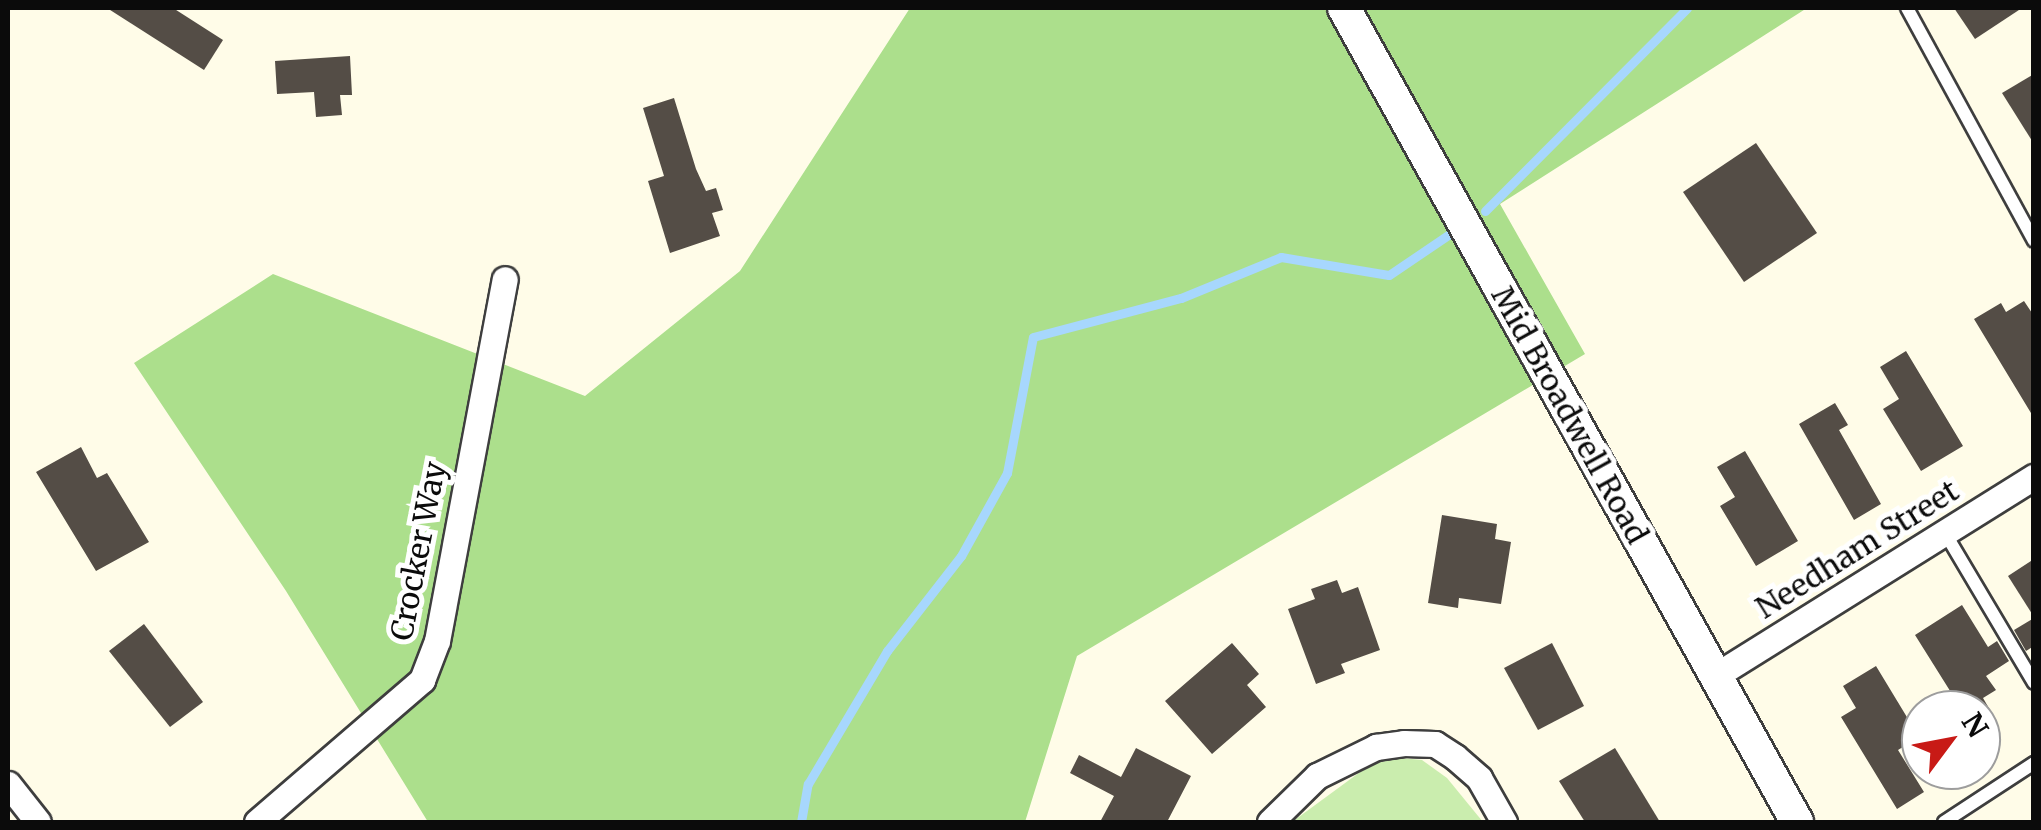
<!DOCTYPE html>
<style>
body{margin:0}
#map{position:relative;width:2041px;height:830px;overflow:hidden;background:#fffce8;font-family:Merriweather,serif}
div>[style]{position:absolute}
.green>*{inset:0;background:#caedae}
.forest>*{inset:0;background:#acdf8c}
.stream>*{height:9px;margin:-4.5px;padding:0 4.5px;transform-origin:4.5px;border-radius:4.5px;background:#a7d7fd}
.building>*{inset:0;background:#544d46}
.roads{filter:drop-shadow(2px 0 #3e3e3e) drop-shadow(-2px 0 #3e3e3e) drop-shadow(0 2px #3e3e3e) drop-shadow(0 -2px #3e3e3e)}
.service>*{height:12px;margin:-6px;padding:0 6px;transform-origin:6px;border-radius:6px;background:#fff}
.minor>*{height:25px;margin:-12.5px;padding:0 12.5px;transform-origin:12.5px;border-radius:12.5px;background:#fff}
.tertiary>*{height:32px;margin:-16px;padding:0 16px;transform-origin:16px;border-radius:16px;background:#fff}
span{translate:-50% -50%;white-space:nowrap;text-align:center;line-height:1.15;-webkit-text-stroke:10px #fff;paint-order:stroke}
.street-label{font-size:30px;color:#0b0b0b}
.frame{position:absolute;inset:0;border:10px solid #0b0b0b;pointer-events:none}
.north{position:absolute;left:1901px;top:690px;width:100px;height:100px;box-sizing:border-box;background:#fff;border:2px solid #9d9d9d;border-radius:50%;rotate:58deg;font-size:28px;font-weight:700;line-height:40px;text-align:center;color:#0b0b0b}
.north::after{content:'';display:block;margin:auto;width:35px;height:45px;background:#c81a16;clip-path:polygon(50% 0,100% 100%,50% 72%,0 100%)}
</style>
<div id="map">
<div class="green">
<i style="clip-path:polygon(1401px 758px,1422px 760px,1447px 778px,1483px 822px,1292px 822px,1371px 764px)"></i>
</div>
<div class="forest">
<i style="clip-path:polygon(910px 8px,1807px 8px,1500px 204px,1585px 354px,1077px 656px,1025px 822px,428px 822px,286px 591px,134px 363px,273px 274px,585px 396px,740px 271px)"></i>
</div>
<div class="stream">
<i style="left:1485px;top:211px;width:286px;rotate:-45.1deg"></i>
<i style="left:801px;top:822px;width:39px;rotate:-80deg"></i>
<i style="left:808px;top:784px;width:155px;rotate:-59.3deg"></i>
<i style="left:887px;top:651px;width:120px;rotate:-52.1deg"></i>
<i style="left:961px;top:556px;width:95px;rotate:-61deg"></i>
<i style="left:1007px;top:473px;width:138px;rotate:-79.2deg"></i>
<i style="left:1033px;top:337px;width:153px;rotate:-14.8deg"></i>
<i style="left:1181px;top:298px;width:108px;rotate:-22.3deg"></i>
<i style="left:1281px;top:257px;width:109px;rotate:9.5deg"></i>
<i style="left:1389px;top:275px;width:78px;rotate:-34.1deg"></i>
</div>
<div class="building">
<i style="clip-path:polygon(107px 8px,173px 8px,223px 40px,204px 70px)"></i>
<i style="clip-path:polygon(1954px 8px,2022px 8px,1975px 39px)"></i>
<i style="clip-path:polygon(350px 56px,352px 95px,340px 95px,342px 115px,316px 117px,314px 92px,277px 94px,275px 61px)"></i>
<i style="clip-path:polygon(2034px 74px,2034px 144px,2002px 93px)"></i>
<i style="clip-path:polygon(674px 98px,696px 169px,706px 191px,716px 188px,723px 210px,712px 213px,720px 236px,670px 253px,648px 181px,664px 176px,643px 108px)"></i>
<i style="clip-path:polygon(1756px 143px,1817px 233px,1744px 282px,1683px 192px)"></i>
<i style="clip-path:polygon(2024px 301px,2034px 316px,2034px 418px,1974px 319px,2001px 303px,2006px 312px)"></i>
<i style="clip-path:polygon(1906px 351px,1963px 446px,1921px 471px,1883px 409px,1899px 399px,1880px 367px)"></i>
<i style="clip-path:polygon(1835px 403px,1848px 425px,1839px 430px,1881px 504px,1854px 520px,1799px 424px)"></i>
<i style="clip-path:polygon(81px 447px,97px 478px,107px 473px,149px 542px,96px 571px,36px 472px)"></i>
<i style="clip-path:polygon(1745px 451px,1798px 541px,1756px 566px,1720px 506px,1735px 497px,1717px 467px)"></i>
<i style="clip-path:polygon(1442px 515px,1497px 524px,1495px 539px,1511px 542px,1501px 604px,1459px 598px,1458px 608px,1428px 603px)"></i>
<i style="clip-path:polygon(2034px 559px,2034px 617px,2008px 576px)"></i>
<i style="clip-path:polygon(1337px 580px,1342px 593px,1358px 587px,1380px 650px,1341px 664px,1345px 673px,1316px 684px,1288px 609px,1315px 599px,1311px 589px)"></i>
<i style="clip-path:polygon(1962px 605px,1988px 647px,1997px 641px,2009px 661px,1986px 676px,1996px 690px,1983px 698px,1990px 710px,1928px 710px,1952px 694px,1915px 635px)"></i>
<i style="clip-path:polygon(2034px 618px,2034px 646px,2026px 651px,2014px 630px)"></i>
<i style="clip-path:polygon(144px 624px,203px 702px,170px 727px,109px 651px)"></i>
<i style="clip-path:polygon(1232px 643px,1259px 674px,1247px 685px,1266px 707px,1212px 754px,1165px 701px)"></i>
<i style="clip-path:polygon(1552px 643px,1584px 706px,1538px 730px,1504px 668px)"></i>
<i style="clip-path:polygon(1876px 666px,1919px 737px,1898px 750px,1924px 792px,1897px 809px,1841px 717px,1856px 708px,1843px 686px)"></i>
<i style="clip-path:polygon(1136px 748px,1191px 776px,1167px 822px,1100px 822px,1114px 796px,1070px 773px,1079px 755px,1121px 777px)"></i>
<i style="clip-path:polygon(1615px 748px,1660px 822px,1585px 822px,1559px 781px)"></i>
</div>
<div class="roads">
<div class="service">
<i style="left:1907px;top:8px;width:265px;rotate:61.4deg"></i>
<i style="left:1945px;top:533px;width:174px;rotate:59.3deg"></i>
<i style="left:1944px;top:822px;width:108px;rotate:-33.2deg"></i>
</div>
<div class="minor">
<i style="left:1715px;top:676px;width:376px;rotate:-32deg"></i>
<i style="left:8px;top:784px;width:48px;rotate:51.7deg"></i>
<i style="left:257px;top:822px;width:218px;rotate:-40.7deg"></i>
<i style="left:422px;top:680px;width:42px;rotate:-69deg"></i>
<i style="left:437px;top:641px;width:368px;rotate:-79.4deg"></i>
<i style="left:1270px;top:822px;width:66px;rotate:-44.4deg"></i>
<i style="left:1317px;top:776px;width:66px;rotate:-26.2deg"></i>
<i style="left:1376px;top:747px;width:28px;rotate:-8deg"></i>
<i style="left:1404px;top:743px;width:31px;rotate:2deg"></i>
<i style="left:1435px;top:744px;width:24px;rotate:33deg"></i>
<i style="left:1455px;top:757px;width:32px;rotate:41deg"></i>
<i style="left:1479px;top:778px;width:51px;rotate:60.4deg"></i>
</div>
<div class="tertiary">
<i style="left:1344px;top:8px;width:932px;rotate:60.9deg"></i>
</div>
</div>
<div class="street-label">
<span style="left:1570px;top:415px;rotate:61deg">Mid Broadwell Road</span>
<span style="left:1857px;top:549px;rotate:-32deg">Needham Street</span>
<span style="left:418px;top:551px;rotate:-79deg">Crocker Way</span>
</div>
<div class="frame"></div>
<div class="north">N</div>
</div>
